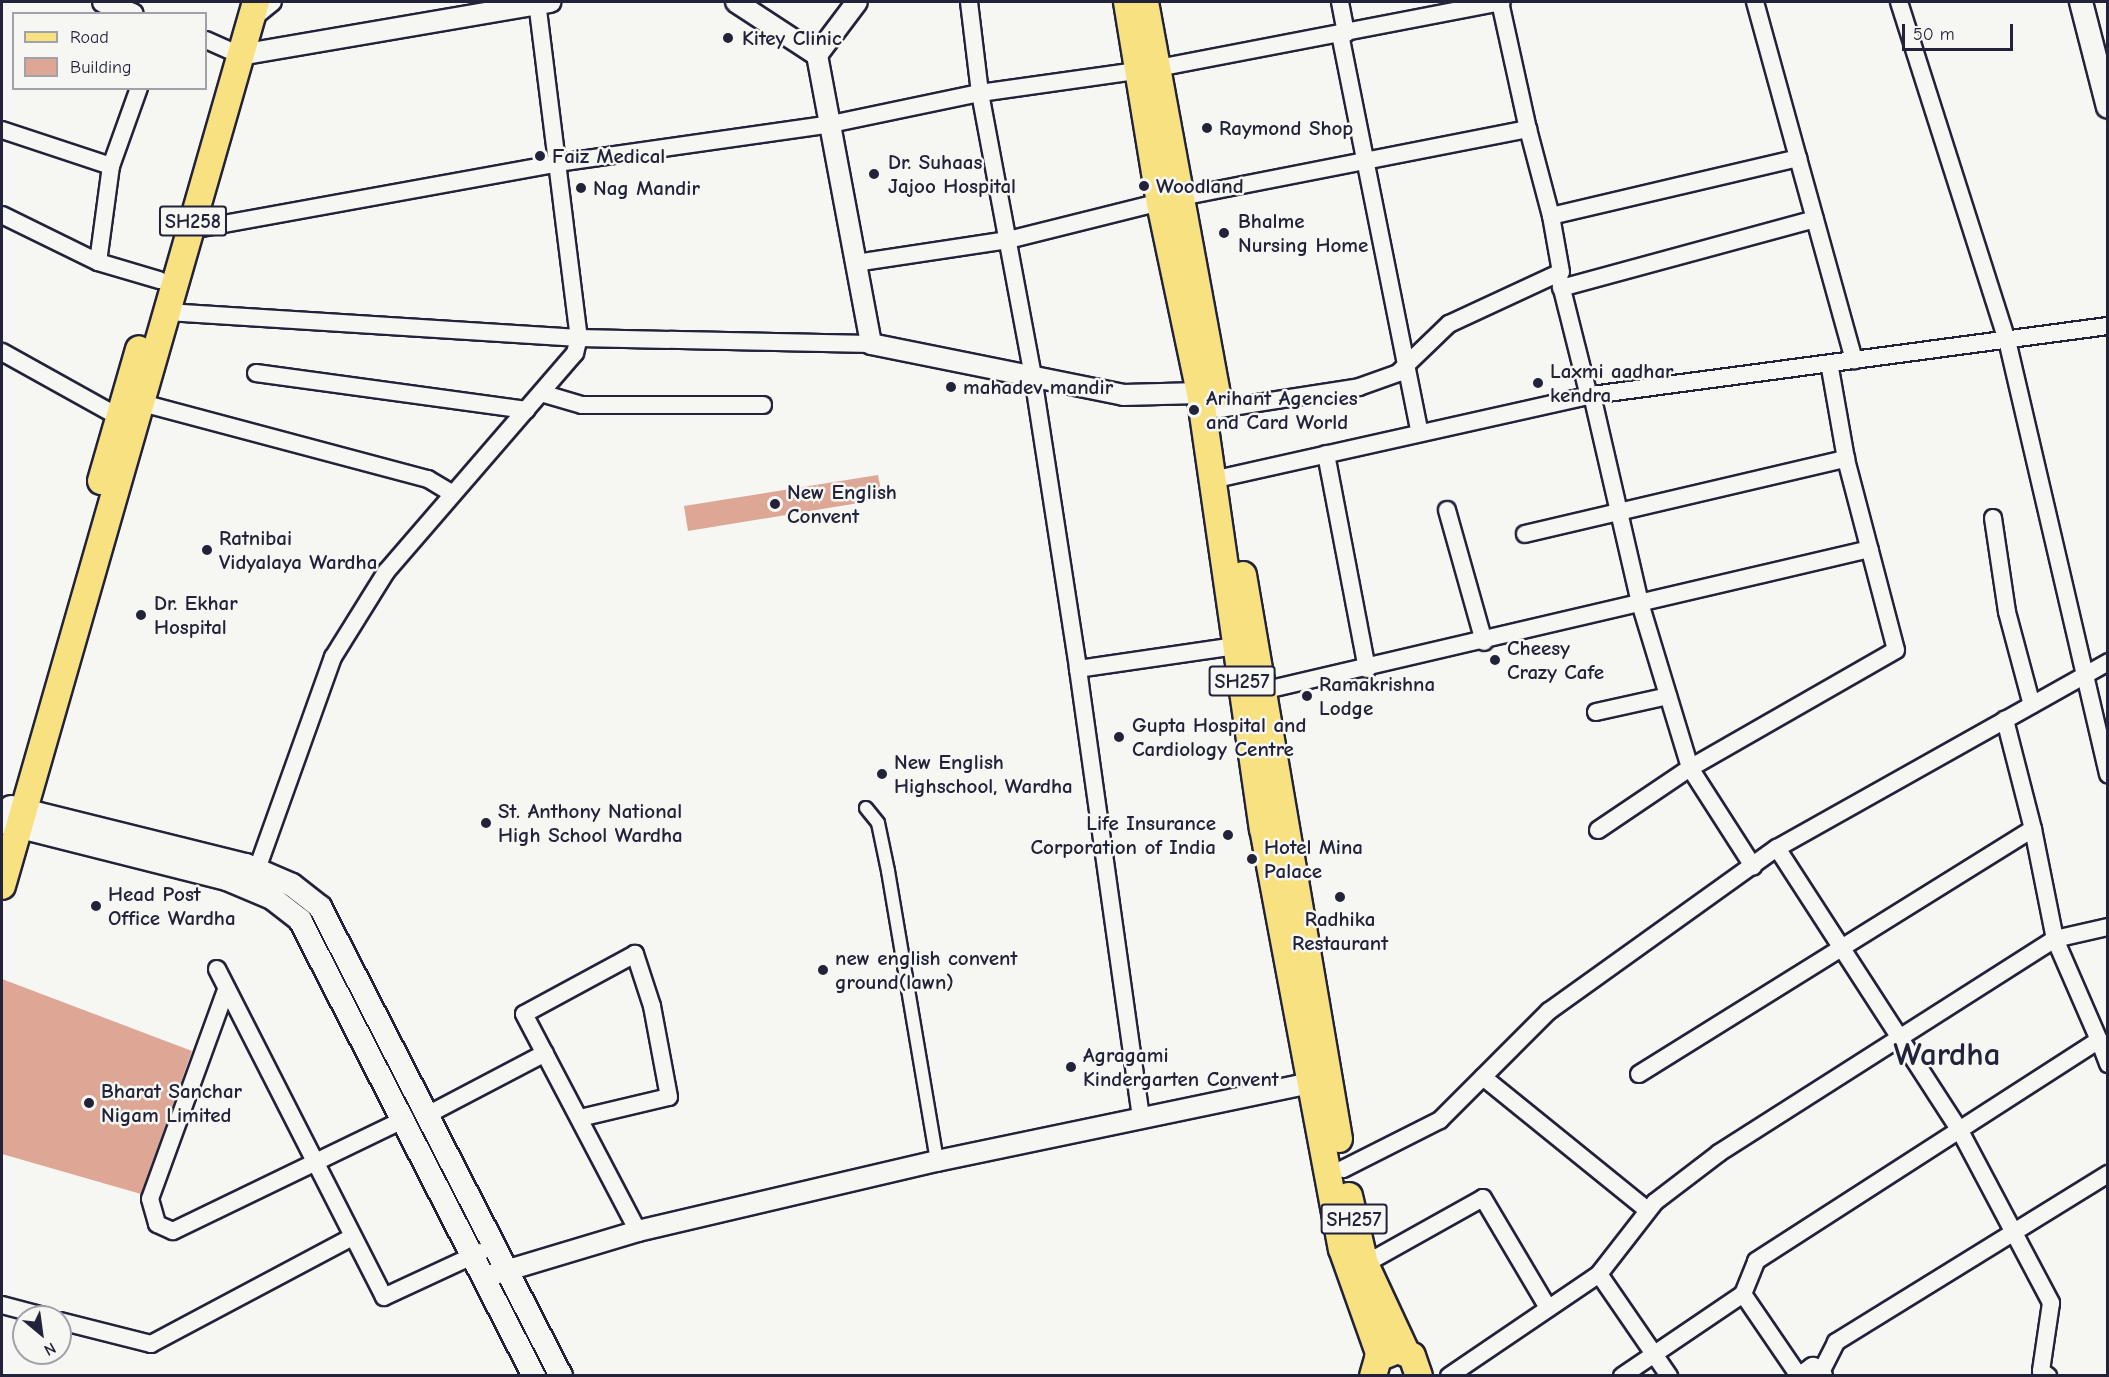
<!DOCTYPE html>
<style>
body{margin:0}
#map{position:relative;width:2109px;height:1377px;overflow:hidden;background:#f6f6f2;font-family:"Comic Neue",sans-serif}
div>[style]{position:absolute}
.building>*{inset:0;background:#dea795}
.roads{filter:drop-shadow(2px 0 #22223b) drop-shadow(-2px 0 #22223b) drop-shadow(0 2px #22223b) drop-shadow(0 -2px #22223b)}
.pedestrian>*{height:12px;margin:-6px;padding:0 6px;transform-origin:6px;border-radius:6px;background:#f6f6f2}
.minor>*{height:16px;margin:-8px;padding:0 8px;transform-origin:8px;border-radius:8px;background:#f6f6f2}
.tertiary>*{height:20px;margin:-10px;padding:0 10px;transform-origin:10px;border-radius:10px;background:#f6f6f2}
.secondary>*{height:22px;margin:-11px;padding:0 11px;transform-origin:11px;border-radius:11px;background:#f6f6f2}
.primary>*{height:26px;margin:-13px;padding:0 13px;transform-origin:13px;border-radius:13px;background:#f8e181}
.dots>*{width:16px;height:16px;translate:-50% -50%;box-sizing:border-box;border:3px solid #f6f6f2;border-radius:50%}
span{translate:-50% -50%;white-space:nowrap;text-align:center;line-height:1.15;-webkit-text-stroke:5px #f6f6f2;paint-order:stroke}
.shield-label span{padding:2px 4px;background:#f6f6f2;border:2px solid;border-radius:4px;-webkit-text-stroke-width:0}
.shield-label{font-size:20px;color:#22223b;font-weight:700}
.poi-label{font-size:21px;color:#22223b;font-weight:700}
.left{translate:0 -50%;text-align:left}
.right{translate:-100% -50%;text-align:right}
.town-label{font-size:33px;color:#22223b;font-weight:700}
.frame{position:absolute;inset:0;border:3px solid #22223b;pointer-events:none}
.legend{position:absolute;left:12px;top:12px;width:195px;height:78px;box-sizing:border-box;background:#f6f6f2;border:2px solid #a1a1a9;margin:0;padding:8px 10px;list-style:none;font-size:18px;color:#22223b}
.legend li{display:flex;align-items:center;gap:12px;height:30px}
.legend b{width:30px;border:2px solid #a1a1a9}
.north{position:absolute;left:12px;top:1305px;width:60px;height:60px;box-sizing:border-box;background:#f6f6f2;border:2px solid #a1a1a9;border-radius:50%;rotate:151deg;font-size:16px;font-weight:700;line-height:24px;text-align:center;color:#22223b}
.north::after{content:'';display:block;margin:auto;width:21px;height:27px;background:#22223b;clip-path:polygon(50% 0,100% 100%,50% 72%,0 100%)}
.scale{position:absolute;left:1902px;top:24px;width:111px;height:27px;box-sizing:border-box;border:3px solid #22223b;border-top:0;padding-left:8px;font-size:18px;line-height:21px;white-space:nowrap;color:#22223b;-webkit-text-stroke:4px #f6f6f2;paint-order:stroke}
</style>
<div id="map">
<div class="building">
<i style="clip-path:polygon(878px 475px,882px 496px,865px 502px,688px 531px,684px 506px)"></i>
<i style="clip-path:polygon(2px 979px,192px 1051px,141px 1194px,2px 1154px)"></i>
</div>
<div class="roads">
<div class="pedestrian">
<i style="left:866px;top:808px;width:19px;rotate:51deg"></i>
<i style="left:878px;top:823px;width:49px;rotate:78.2deg"></i>
<i style="left:888px;top:871px;width:294px;rotate:80.4deg"></i>
</div>
<div class="minor">
<i style="left:537px;top:2px;width:339px;rotate:82.9deg"></i>
<i style="left:579px;top:338px;width:292px;rotate:1.2deg"></i>
<i style="left:969px;top:2px;width:92px;rotate:83.1deg"></i>
<i style="left:980px;top:93px;width:289px;rotate:79.4deg"></i>
<i style="left:1033px;top:377px;width:295px;rotate:81.2deg"></i>
<i style="left:1078px;top:669px;width:453px;rotate:82deg"></i>
<i style="left:1340px;top:2px;width:32px;rotate:79deg"></i>
<i style="left:1500px;top:2px;width:130px;rotate:77.6deg"></i>
<i style="left:1899px;top:2px;width:355px;rotate:72.3deg"></i>
<i style="left:2007px;top:340px;width:446px;rotate:76.9deg"></i>
<i style="left:251px;top:20px;width:28px;rotate:-39deg"></i>
<i style="left:1340px;top:34px;width:407px;rotate:78.7deg"></i>
<i style="left:206px;top:40px;width:37px;rotate:24deg"></i>
<i style="left:2px;top:130px;width:115px;rotate:18.3deg"></i>
<i style="left:1798px;top:158px;width:210px;rotate:74.5deg"></i>
<i style="left:2px;top:215px;width:107px;rotate:26.1deg"></i>
<i style="left:98px;top:262px;width:64px;rotate:16.4deg"></i>
<i style="left:191px;top:230px;width:373px;rotate:-10.3deg"></i>
<i style="left:558px;top:163px;width:276px;rotate:-8.1deg"></i>
<i style="left:831px;top:124px;width:152px;rotate:-11.8deg"></i>
<i style="left:980px;top:93px;width:180px;rotate:-8deg"></i>
<i style="left:1158px;top:68px;width:350px;rotate:-10.9deg"></i>
<i style="left:98px;top:262px;width:97px;rotate:-82.3deg"></i>
<i style="left:111px;top:166px;width:83px;rotate:-70.3deg"></i>
<i style="left:856px;top:263px;width:154px;rotate:-8.6deg"></i>
<i style="left:1008px;top:240px;width:178px;rotate:-14deg"></i>
<i style="left:1181px;top:197px;width:354px;rotate:-11.1deg"></i>
<i style="left:1528px;top:129px;width:90px;rotate:75.2deg"></i>
<i style="left:1551px;top:216px;width:254px;rotate:-13.2deg"></i>
<i style="left:1798px;top:158px;width:162px;rotate:-105.4deg"></i>
<i style="left:1559px;top:277px;width:123px;rotate:75.9deg"></i>
<i style="left:1561px;top:288px;width:263px;rotate:-15.2deg"></i>
<i style="left:167px;top:312px;width:413px;rotate:3.6deg"></i>
<i style="left:579px;top:338px;width:16px;rotate:105deg"></i>
<i style="left:575px;top:353px;width:289px;rotate:130.8deg"></i>
<i style="left:386px;top:572px;width:100px;rotate:121.9deg"></i>
<i style="left:333px;top:657px;width:237px;rotate:109.7deg"></i>
<i style="left:2px;top:352px;width:134px;rotate:29.1deg"></i>
<i style="left:256px;top:373px;width:273px;rotate:7.8deg"></i>
<i style="left:541px;top:393px;width:43px;rotate:16.3deg"></i>
<i style="left:582px;top:405px;width:181px"></i>
<i style="left:1592px;top:395px;width:213px;rotate:77deg"></i>
<i style="left:1640px;top:603px;width:172px;rotate:73.1deg"></i>
<i style="left:1690px;top:768px;width:117px;rotate:57.3deg"></i>
<i style="left:142px;top:403px;width:296px;rotate:14.9deg"></i>
<i style="left:428px;top:479px;width:27px;rotate:31deg"></i>
<i style="left:1219px;top:409px;width:142px;rotate:-8.9deg"></i>
<i style="left:1359px;top:387px;width:41px;rotate:-19.7deg"></i>
<i style="left:1398px;top:373px;width:71px;rotate:-43.9deg"></i>
<i style="left:1449px;top:324px;width:123px;rotate:-24.9deg"></i>
<i style="left:1561px;top:272px;width:57px;rotate:-100.1deg"></i>
<i style="left:1326px;top:454px;width:219px;rotate:79.2deg"></i>
<i style="left:1212px;top:480px;width:389px;rotate:-12.6deg"></i>
<i style="left:1592px;top:395px;width:521px;rotate:-7.62deg"></i>
<i style="left:1447px;top:510px;width:137px;rotate:74.3deg"></i>
<i style="left:1993px;top:518px;width:95px;rotate:81.5deg"></i>
<i style="left:2007px;top:612px;width:96px;rotate:75deg"></i>
<i style="left:1525px;top:534px;width:330px;rotate:-13.2deg"></i>
<i style="left:1078px;top:669px;width:160px;rotate:-8.3deg"></i>
<i style="left:1262px;top:691px;width:624px;rotate:-13.15deg"></i>
<i style="left:1596px;top:712px;width:74px;rotate:-12.5deg"></i>
<i style="left:2033px;top:829px;width:112px;rotate:78.7deg"></i>
<i style="left:2055px;top:939px;width:110px;rotate:66.5deg"></i>
<i style="left:1598px;top:830px;width:111px;rotate:-34deg"></i>
<i style="left:1690px;top:768px;width:237px;rotate:-29.8deg"></i>
<i style="left:1896px;top:650px;width:197px;rotate:-104.7deg"></i>
<i style="left:1846px;top:459px;width:97px;rotate:-100deg"></i>
<i style="left:1777px;top:848px;width:335px;rotate:57.1deg"></i>
<i style="left:1959px;top:1129px;width:197px;rotate:62.1deg"></i>
<i style="left:2051px;top:1303px;width:69px;rotate:98.4deg"></i>
<i style="left:2041px;top:1371px;width:9px;rotate:36deg"></i>
<i style="left:217px;top:969px;width:368px;rotate:63deg"></i>
<i style="left:384px;top:1297px;width:107px;rotate:-24.9deg"></i>
<i style="left:226px;top:990px;width:222px;rotate:110deg"></i>
<i style="left:150px;top:1199px;width:26px;rotate:74deg"></i>
<i style="left:157px;top:1224px;width:17px;rotate:24deg"></i>
<i style="left:173px;top:1231px;width:258px;rotate:-25.8deg"></i>
<i style="left:1639px;top:1074px;width:464px;rotate:-31.9deg"></i>
<i style="left:2033px;top:829px;width:113px;rotate:-104.4deg"></i>
<i style="left:1483px;top:1077px;width:211px;rotate:39deg"></i>
<i style="left:429px;top:1114px;width:131px;rotate:-27.7deg"></i>
<i style="left:580px;top:1118px;width:91px;rotate:-13.3deg"></i>
<i style="left:669px;top:1097px;width:93px;rotate:-100.6deg"></i>
<i style="left:652px;top:1006px;width:55px;rotate:-108.1deg"></i>
<i style="left:635px;top:954px;width:126px;rotate:151.6deg"></i>
<i style="left:524px;top:1014px;width:245px;rotate:62.3deg"></i>
<i style="left:1343px;top:1169px;width:109px;rotate:-26.8deg"></i>
<i style="left:1440px;top:1120px;width:154px;rotate:-45deg"></i>
<i style="left:1549px;top:1011px;width:280px;rotate:-35.6deg"></i>
<i style="left:1777px;top:848px;width:380px;rotate:-29.3deg"></i>
<i style="left:1365px;top:1264px;width:135px;rotate:-29.2deg"></i>
<i style="left:1483px;top:1198px;width:128px;rotate:59.4deg"></i>
<i style="left:1599px;top:1274px;width:91px;rotate:-52.1deg"></i>
<i style="left:1655px;top:1202px;width:81px;rotate:-37.4deg"></i>
<i style="left:1719px;top:1153px;width:398px;rotate:-32.5deg"></i>
<i style="left:2055px;top:939px;width:54px;rotate:-12.8deg"></i>
<i style="left:1743px;top:1294px;width:35px;rotate:-68deg"></i>
<i style="left:1756px;top:1261px;width:408px;rotate:-32.8deg"></i>
<i style="left:2099px;top:1040px;width:26px;rotate:69deg"></i>
<i style="left:2px;top:1305px;width:47px;rotate:14.9deg"></i>
<i style="left:60px;top:1321px;width:94px;rotate:14.2deg"></i>
<i style="left:151px;top:1344px;width:225px;rotate:-28deg"></i>
<i style="left:1820px;top:1374px;width:36px;rotate:-63deg"></i>
<i style="left:1836px;top:1342px;width:320px;rotate:-31.7deg"></i>
<i style="left:1449px;top:1376px;width:181px;rotate:-34.2deg"></i>
<i style="left:1599px;top:1274px;width:124px;rotate:55.5deg"></i>
<i style="left:1622px;top:1376px;width:146px;rotate:-34.1deg"></i>
<i style="left:1743px;top:1294px;width:99px;rotate:55.7deg"></i>
</div>
<div class="tertiary">
<i style="left:103px;top:2px;width:32px;rotate:22deg"></i>
<i style="left:736px;top:2px;width:97px;rotate:33.2deg"></i>
<i style="left:817px;top:55px;width:294px;rotate:79.4deg"></i>
<i style="left:871px;top:344px;width:257px;rotate:11.4deg"></i>
<i style="left:1123px;top:395px;width:77px;rotate:-1.5deg"></i>
<i style="left:240px;top:55px;width:315px;rotate:-9.7deg"></i>
<i style="left:817px;top:55px;width:66px;rotate:-53deg"></i>
<i style="left:485px;top:1277px;width:160px;rotate:-16.7deg"></i>
<i style="left:638px;top:1231px;width:307px;rotate:-13.2deg"></i>
<i style="left:937px;top:1161px;width:396px;rotate:-11.8deg"></i>
<i style="left:1802px;top:1376px;width:14px;rotate:-36deg"></i>
<i style="left:1813px;top:1368px;width:12px;rotate:42deg"></i>
</div>
<div class="secondary">
<i style="left:2081px;top:2px;width:108px;rotate:75.6deg"></i>
<i style="left:11px;top:807px;width:242px;rotate:13.9deg"></i>
<i style="left:246px;top:865px;width:50px;rotate:23.5deg"></i>
<i style="left:292px;top:885px;width:36px;rotate:38deg"></i>
<i style="left:320px;top:907px;width:527px;rotate:62.8deg"></i>
<i style="left:5px;top:823px;width:229px;rotate:14.2deg"></i>
<i style="left:227px;top:879px;width:49px;rotate:22.9deg"></i>
<i style="left:272px;top:898px;width:36px;rotate:38deg"></i>
<i style="left:300px;top:920px;width:513px;rotate:62.84deg"></i>
</div>
<div class="primary">
<i style="left:1127px;top:2px;width:204px;rotate:80.7deg"></i>
<i style="left:1160px;top:203px;width:194px;rotate:78.1deg"></i>
<i style="left:1200px;top:393px;width:440px;rotate:81.8deg"></i>
<i style="left:1263px;top:828px;width:428px;rotate:79.4deg"></i>
<i style="left:1342px;top:1249px;width:114px;rotate:70.4deg"></i>
<i style="left:1145px;top:2px;width:399px;rotate:79.6deg"></i>
<i style="left:101px;top:481px;width:137px;rotate:-73.9deg"></i>
<i style="left:1243px;top:575px;width:572px;rotate:80.34deg"></i>
<i style="left:2px;top:886px;width:920px;rotate:-73.97deg"></i>
<i style="left:1349px;top:1196px;width:70px;rotate:76.8deg"></i>
<i style="left:1365px;top:1264px;width:97px;rotate:65deg"></i>
<i style="left:1373px;top:1376px;width:19px;rotate:-74deg"></i>
<i style="left:1378px;top:1358px;width:22px;rotate:-22deg"></i>
<i style="left:1398px;top:1350px;width:15px;rotate:23deg"></i>
<i style="left:1412px;top:1356px;width:21px;rotate:71deg"></i>
</div>
</div>
<div class="dots">
<i style="left:728px;top:38px;background:#22223b"></i>
<i style="left:1207px;top:128px;background:#22223b"></i>
<i style="left:540px;top:156px;background:#22223b"></i>
<i style="left:874px;top:174px;background:#22223b"></i>
<i style="left:1144px;top:186px;background:#22223b"></i>
<i style="left:581px;top:188px;background:#22223b"></i>
<i style="left:1224px;top:233px;background:#22223b"></i>
<i style="left:1538px;top:383px;background:#22223b"></i>
<i style="left:951px;top:387px;background:#22223b"></i>
<i style="left:1194px;top:410px;background:#22223b"></i>
<i style="left:775px;top:504px;background:#22223b"></i>
<i style="left:207px;top:550px;background:#22223b"></i>
<i style="left:141px;top:615px;background:#22223b"></i>
<i style="left:1495px;top:660px;background:#22223b"></i>
<i style="left:1307px;top:696px;background:#22223b"></i>
<i style="left:1119px;top:737px;background:#22223b"></i>
<i style="left:882px;top:774px;background:#22223b"></i>
<i style="left:486px;top:823px;background:#22223b"></i>
<i style="left:1228px;top:835px;background:#22223b"></i>
<i style="left:1252px;top:859px;background:#22223b"></i>
<i style="left:1340px;top:897px;background:#22223b"></i>
<i style="left:96px;top:906px;background:#22223b"></i>
<i style="left:823px;top:970px;background:#22223b"></i>
<i style="left:1071px;top:1067px;background:#22223b"></i>
<i style="left:89px;top:1103px;background:#22223b"></i>
</div>
<div class="shield-label">
<span style="left:193px;top:221px">SH258</span>
<span style="left:1242px;top:681px">SH257</span>
<span style="left:1354px;top:1219px">SH257</span>
</div>
<div class="poi-label">
<span class="left" style="left:742px;top:38px">Kitey Clinic</span>
<span class="left" style="left:1219px;top:128px">Raymond Shop</span>
<span class="left" style="left:552px;top:156px">Faiz Medical</span>
<span class="left" style="left:888px;top:174px">Dr. Suhaas<br>Jajoo Hospital</span>
<span class="left" style="left:1156px;top:186px">Woodland</span>
<span class="left" style="left:593px;top:188px">Nag Mandir</span>
<span class="left" style="left:1238px;top:233px">Bhalme<br>Nursing Home</span>
<span class="left" style="left:1550px;top:383px">Laxmi aadhar<br>kendra</span>
<span class="left" style="left:963px;top:387px">mahadev mandir</span>
<span class="left" style="left:1206px;top:410px">Arihant Agencies<br>and Card World</span>
<span class="left" style="left:787px;top:504px">New English<br>Convent</span>
<span class="left" style="left:219px;top:550px">Ratnibai<br>Vidyalaya Wardha</span>
<span class="left" style="left:154px;top:615px">Dr. Ekhar<br>Hospital</span>
<span class="left" style="left:1507px;top:660px">Cheesy<br>Crazy Cafe</span>
<span class="left" style="left:1319px;top:696px">Ramakrishna<br>Lodge</span>
<span class="left" style="left:1132px;top:737px">Gupta Hospital and<br>Cardiology Centre</span>
<span class="left" style="left:894px;top:774px">New English<br>Highschool, Wardha</span>
<span class="left" style="left:498px;top:823px">St. Anthony National<br>High School Wardha</span>
<span class="right" style="left:1216px;top:835px">Life Insurance<br>Corporation of India</span>
<span class="left" style="left:1264px;top:859px">Hotel Mina<br>Palace</span>
<span class="left" style="left:108px;top:906px">Head Post<br>Office Wardha</span>
<span style="left:1340px;top:931px">Radhika<br>Restaurant</span>
<span class="left" style="left:835px;top:970px">new english convent<br>ground(lawn)</span>
<span class="left" style="left:1083px;top:1067px">Agragami<br>Kindergarten Convent</span>
<span class="left" style="left:101px;top:1103px">Bharat Sanchar<br>Nigam Limited</span>
</div>
<div class="town-label">
<span style="left:1947px;top:1055px">Wardha</span>
</div>
<div class="frame"></div>
<ul class="legend">
<li><b style="height:8px;background:#f8e181"></b>Road</li>
<li><b style="height:16px;background:#dea795"></b>Building</li>
</ul>
<div class="north">N</div>
<div class="scale">50 m</div>
</div>
